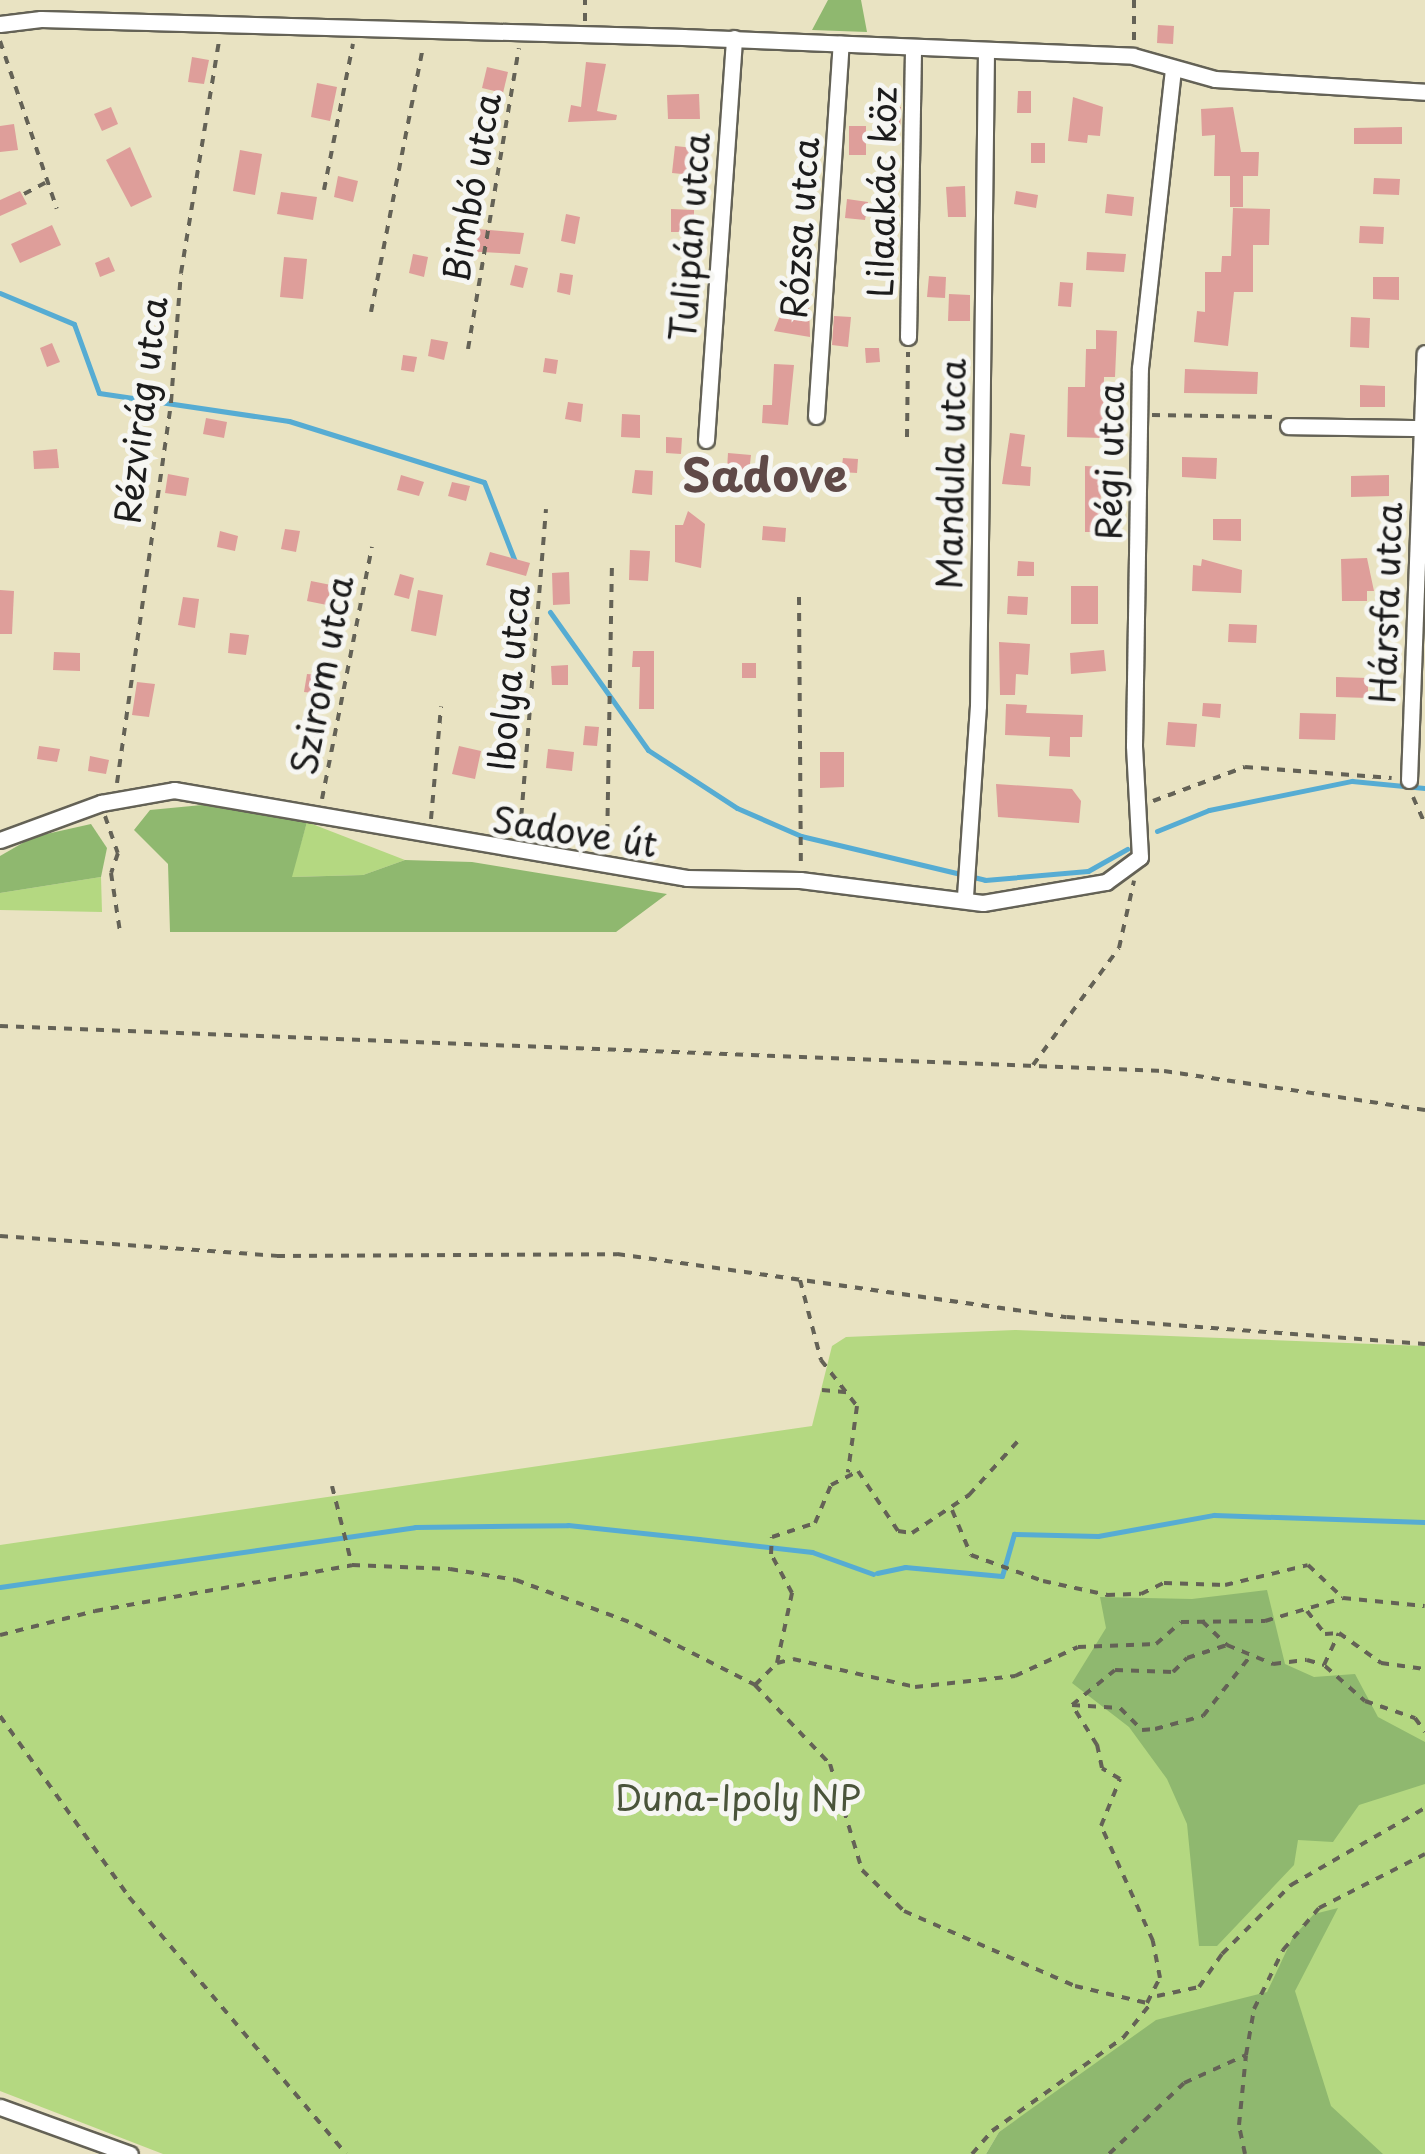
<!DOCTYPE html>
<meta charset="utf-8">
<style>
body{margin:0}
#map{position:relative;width:1425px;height:2154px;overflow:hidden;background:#e9e3c2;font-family:"Playpen Sans",sans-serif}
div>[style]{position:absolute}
.green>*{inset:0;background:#b4d881}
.forest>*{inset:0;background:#8fb86f}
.stream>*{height:5px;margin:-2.5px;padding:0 2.5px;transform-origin:2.5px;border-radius:2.5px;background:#56acd3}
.building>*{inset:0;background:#de9e9a}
.path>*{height:4px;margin-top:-2px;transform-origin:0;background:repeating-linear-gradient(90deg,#646256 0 8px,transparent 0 16px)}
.roads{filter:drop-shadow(2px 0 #646256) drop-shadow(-2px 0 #646256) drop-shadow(0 2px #646256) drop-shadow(0 -2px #646256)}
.minor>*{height:15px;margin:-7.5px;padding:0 7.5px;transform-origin:7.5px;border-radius:7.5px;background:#fff}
span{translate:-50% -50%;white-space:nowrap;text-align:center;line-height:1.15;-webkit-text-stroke:10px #f6f6f2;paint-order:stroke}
.street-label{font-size:35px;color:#1c1c1c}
.park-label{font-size:35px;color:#4a543a}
.district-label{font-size:45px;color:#604a48;font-weight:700}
</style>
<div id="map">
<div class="green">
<i style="clip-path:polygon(307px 822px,405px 860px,363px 875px,291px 877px)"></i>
<i style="clip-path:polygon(101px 877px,102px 912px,0 910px,0 893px)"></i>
<i style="clip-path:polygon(1015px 1330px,1425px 1346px,1425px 2154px,1002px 2154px,1118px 2064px,1142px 2034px,999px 2132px,986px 2154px,163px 2154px,0 2091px,0 1545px,812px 1426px,832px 1346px,846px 1337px)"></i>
</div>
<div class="forest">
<i style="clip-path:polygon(828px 0,861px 0,867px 32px,812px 30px)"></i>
<i style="clip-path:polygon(202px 805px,307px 822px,292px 877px,363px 875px,405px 860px,472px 862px,667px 894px,616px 932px,170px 932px,168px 864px,134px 830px,150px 810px)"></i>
<i style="clip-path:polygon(91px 824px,107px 848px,101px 877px,0 893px,0 856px,33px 837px)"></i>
<i style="clip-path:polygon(1267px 1590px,1285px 1664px,1314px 1677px,1355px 1674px,1378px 1717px,1425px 1742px,1425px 1784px,1359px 1805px,1333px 1842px,1298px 1840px,1294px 1865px,1217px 1946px,1199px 1946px,1187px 1824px,1167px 1779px,1129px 1727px,1072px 1683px,1106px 1628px,1100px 1597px,1192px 1599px)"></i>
<i style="clip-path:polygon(1338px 1908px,1295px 1991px,1331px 2106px,1383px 2154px,986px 2154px,999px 2132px,1156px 2020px,1267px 1992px,1293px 1937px,1314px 1914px)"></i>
</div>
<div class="stream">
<i style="left:0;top:293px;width:80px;rotate:22.7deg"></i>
<i style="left:74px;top:324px;width:73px;rotate:70.1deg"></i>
<i style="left:99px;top:393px;width:192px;rotate:8.4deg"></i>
<i style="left:289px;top:421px;width:204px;rotate:17.4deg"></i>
<i style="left:484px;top:482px;width:88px;rotate:68.7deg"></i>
<i style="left:550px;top:612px;width:169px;rotate:54.6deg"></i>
<i style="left:648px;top:750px;width:106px;rotate:33.1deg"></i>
<i style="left:737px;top:808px;width:70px;rotate:23.6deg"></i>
<i style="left:801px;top:836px;width:189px;rotate:13.4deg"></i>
<i style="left:985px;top:880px;width:103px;rotate:-5deg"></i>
<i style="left:1088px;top:871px;width:45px;rotate:-29.4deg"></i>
<i style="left:1157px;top:831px;width:56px;rotate:-22deg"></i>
<i style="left:1209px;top:810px;width:146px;rotate:-11.5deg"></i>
<i style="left:1352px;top:781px;width:73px;rotate:5.5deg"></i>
<i style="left:877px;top:1573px;width:29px;rotate:-12deg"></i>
<i style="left:905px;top:1567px;width:97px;rotate:5.3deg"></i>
<i style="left:1002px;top:1576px;width:44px;rotate:-74.1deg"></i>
<i style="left:1014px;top:1534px;width:84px;rotate:1.4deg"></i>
<i style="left:1098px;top:1536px;width:118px;rotate:-10.3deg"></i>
<i style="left:1214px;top:1515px;width:211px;rotate:1.9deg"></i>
<i style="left:0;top:1587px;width:419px;rotate:-8.2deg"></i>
<i style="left:415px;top:1527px;width:153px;rotate:-0.7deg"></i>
<i style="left:568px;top:1525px;width:132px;rotate:6.1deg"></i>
<i style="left:699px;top:1539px;width:114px;rotate:6.6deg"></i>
<i style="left:812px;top:1552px;width:65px;rotate:19.8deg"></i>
</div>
<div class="building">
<i style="clip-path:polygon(1158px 25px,1174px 26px,1173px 44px,1157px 43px)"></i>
<i style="clip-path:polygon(192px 57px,209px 60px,204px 84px,188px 82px)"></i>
<i style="clip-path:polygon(586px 62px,606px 64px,597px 111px,617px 115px,616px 120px,568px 122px,571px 105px,581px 107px)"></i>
<i style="clip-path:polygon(487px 67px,508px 72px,503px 93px,482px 88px)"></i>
<i style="clip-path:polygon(317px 83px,337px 87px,330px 121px,311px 117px)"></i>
<i style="clip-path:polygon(1018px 91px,1031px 91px,1031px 113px,1017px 113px)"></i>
<i style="clip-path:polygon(699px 94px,700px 119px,668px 119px,667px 95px)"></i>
<i style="clip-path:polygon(1073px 97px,1103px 107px,1100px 136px,1088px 135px,1087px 143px,1068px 141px)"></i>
<i style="clip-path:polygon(111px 107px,118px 124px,102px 131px,94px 114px)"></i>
<i style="clip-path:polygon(886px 107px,901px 107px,900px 131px,886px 131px)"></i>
<i style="clip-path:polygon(1233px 107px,1241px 152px,1259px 152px,1258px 176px,1243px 176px,1243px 207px,1230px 207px,1230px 176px,1214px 176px,1215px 135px,1202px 136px,1201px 109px)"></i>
<i style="clip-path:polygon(14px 124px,18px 150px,0 152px,0 126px)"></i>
<i style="clip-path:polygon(849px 126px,866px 126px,866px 155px,849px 155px)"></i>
<i style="clip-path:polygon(1402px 127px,1402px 144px,1354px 144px,1354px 128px)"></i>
<i style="clip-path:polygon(1031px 143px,1045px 143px,1045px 163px,1031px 163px)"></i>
<i style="clip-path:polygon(675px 146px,694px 148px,692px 175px,672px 173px)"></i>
<i style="clip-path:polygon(130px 147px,152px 197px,131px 207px,106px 160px)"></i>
<i style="clip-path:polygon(240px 150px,262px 154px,255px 195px,233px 191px)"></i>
<i style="clip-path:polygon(338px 176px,358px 181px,353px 202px,334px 197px)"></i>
<i style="clip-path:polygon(1374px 178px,1400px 179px,1399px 195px,1373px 194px)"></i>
<i style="clip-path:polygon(965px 186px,966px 217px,948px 217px,946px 187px)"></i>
<i style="clip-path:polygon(20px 191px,27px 204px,0 216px,0 200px)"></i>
<i style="clip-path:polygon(1016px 191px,1038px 195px,1036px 208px,1014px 204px)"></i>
<i style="clip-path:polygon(281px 192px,317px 197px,313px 220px,277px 214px)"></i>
<i style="clip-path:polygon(1107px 194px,1134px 197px,1132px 216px,1105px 213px)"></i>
<i style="clip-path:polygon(847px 199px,868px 202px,865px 220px,845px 218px)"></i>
<i style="clip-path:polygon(1233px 208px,1270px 209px,1269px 245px,1253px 245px,1253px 292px,1234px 292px,1228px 346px,1194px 342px,1197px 311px,1205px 312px,1205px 272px,1221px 272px,1222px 256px,1231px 256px)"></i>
<i style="clip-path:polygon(671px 209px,694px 210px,694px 232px,671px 232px)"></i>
<i style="clip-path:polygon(566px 214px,580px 217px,575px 244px,561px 241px)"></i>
<i style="clip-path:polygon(52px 225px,61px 245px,20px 263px,11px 244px)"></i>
<i style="clip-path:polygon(1360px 226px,1384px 227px,1383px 244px,1359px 243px)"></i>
<i style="clip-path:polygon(466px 228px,524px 233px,520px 254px,462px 251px)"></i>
<i style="clip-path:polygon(1087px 252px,1126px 254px,1124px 272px,1086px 270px)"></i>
<i style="clip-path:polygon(413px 254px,428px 257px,424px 277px,409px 273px)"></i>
<i style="clip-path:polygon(109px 257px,115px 271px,100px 277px,95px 263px)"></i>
<i style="clip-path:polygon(284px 257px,307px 259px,303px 299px,280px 297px)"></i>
<i style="clip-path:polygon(515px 265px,528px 268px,523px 288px,510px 285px)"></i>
<i style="clip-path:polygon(560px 273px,573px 275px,570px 295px,557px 292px)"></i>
<i style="clip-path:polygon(929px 276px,946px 277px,945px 298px,927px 297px)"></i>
<i style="clip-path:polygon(1373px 277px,1399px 277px,1399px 300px,1373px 299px)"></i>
<i style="clip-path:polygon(1060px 282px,1073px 283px,1071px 307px,1058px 306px)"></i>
<i style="clip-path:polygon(949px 294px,970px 295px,970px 321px,948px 321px)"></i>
<i style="clip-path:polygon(785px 303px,809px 304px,810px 337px,774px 331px)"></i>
<i style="clip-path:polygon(834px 316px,851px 317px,848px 347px,832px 345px)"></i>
<i style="clip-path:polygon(1351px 317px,1370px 318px,1369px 348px,1350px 347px)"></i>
<i style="clip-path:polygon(1096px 330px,1117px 331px,1115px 377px,1104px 377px,1103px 438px,1067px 437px,1068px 387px,1085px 387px,1086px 349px,1096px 349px)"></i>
<i style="clip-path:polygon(431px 339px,448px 342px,444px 360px,428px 356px)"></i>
<i style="clip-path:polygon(52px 343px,60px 362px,47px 367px,40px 348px)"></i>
<i style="clip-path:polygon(865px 348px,879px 348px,880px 362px,866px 363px)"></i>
<i style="clip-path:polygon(403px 355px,417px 357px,414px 372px,401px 370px)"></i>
<i style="clip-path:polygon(545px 358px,558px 360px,556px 374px,543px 372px)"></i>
<i style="clip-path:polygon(774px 364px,794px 365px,788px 425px,762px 423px,763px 405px,772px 405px)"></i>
<i style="clip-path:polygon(1185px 369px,1258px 372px,1257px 394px,1184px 393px)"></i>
<i style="clip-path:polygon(1360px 385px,1385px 386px,1385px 407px,1360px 407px)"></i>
<i style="clip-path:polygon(568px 402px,583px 404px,581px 422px,565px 419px)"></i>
<i style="clip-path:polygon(622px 414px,640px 415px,640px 438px,621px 437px)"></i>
<i style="clip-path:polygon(206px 418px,227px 422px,224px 438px,203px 434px)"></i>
<i style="clip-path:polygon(135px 427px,152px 429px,150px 442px,134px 440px)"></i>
<i style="clip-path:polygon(1010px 433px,1025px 435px,1021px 466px,1031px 467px,1030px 486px,1002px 484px)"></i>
<i style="clip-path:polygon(666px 437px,682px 438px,681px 454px,666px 453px)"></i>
<i style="clip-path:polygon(57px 449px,59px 468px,34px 469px,33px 451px)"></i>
<i style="clip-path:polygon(728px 453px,751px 455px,749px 472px,727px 470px)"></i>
<i style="clip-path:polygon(1182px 457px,1217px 458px,1216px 479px,1182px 477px)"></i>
<i style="clip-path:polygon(843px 458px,858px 459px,857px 473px,841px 472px)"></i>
<i style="clip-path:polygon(1085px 466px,1103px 467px,1098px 532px,1085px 532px)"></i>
<i style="clip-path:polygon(635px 470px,653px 471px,652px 495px,632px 493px)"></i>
<i style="clip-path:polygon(168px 474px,189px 478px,186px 496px,165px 493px)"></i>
<i style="clip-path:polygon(401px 475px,424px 482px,419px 496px,397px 490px)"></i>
<i style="clip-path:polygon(1389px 475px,1389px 496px,1351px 497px,1351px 476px)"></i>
<i style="clip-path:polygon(452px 482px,470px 486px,466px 501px,448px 496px)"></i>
<i style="clip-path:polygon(688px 511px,705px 524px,701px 568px,675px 562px,675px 525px,683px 525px)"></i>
<i style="clip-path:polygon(1213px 519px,1241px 519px,1241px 541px,1213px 540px)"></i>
<i style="clip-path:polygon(763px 526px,786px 528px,785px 542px,762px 540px)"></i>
<i style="clip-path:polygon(285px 529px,300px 531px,296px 552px,281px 549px)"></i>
<i style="clip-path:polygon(220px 531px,238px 536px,235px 551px,217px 547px)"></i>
<i style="clip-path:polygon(630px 550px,650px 551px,648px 581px,629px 580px)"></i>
<i style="clip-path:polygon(490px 552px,530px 563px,526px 576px,486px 565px)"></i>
<i style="clip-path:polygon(943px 558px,962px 559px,959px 587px,941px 585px)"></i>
<i style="clip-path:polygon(1367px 558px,1374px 591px,1367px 591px,1367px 601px,1342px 601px,1341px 559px)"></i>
<i style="clip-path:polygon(1202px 559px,1242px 570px,1241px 593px,1192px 591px,1193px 565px,1201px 566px)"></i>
<i style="clip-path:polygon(1018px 561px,1034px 562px,1034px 576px,1017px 576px)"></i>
<i style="clip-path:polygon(569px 572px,570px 604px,553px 605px,552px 573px)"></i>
<i style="clip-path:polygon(400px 574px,414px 578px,409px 599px,394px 595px)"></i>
<i style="clip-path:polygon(311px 581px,331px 585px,327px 605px,307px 601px)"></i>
<i style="clip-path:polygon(1071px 586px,1098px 586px,1098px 624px,1071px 624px)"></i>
<i style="clip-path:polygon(0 590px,14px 591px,12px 634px,0 634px)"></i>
<i style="clip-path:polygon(418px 590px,443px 595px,436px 636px,411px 631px)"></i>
<i style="clip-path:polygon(1008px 596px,1028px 597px,1027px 615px,1007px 614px)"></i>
<i style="clip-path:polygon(183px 597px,199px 599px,195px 628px,178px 625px)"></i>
<i style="clip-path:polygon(1229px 624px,1257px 625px,1256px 643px,1228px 642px)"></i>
<i style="clip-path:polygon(230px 633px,249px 635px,246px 655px,228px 653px)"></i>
<i style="clip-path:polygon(999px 642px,1030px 644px,1028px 675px,1016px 674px,1015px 695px,1000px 695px)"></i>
<i style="clip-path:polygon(1104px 650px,1106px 671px,1071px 674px,1070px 653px)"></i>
<i style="clip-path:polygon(633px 651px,654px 651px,654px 709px,639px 709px,640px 667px,632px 667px)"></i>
<i style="clip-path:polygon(54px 652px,80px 653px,80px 671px,53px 670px)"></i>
<i style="clip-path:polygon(742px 663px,756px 663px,756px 678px,742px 678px)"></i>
<i style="clip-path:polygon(568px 665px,568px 685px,552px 685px,551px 666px)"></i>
<i style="clip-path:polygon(307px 674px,333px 676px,330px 695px,304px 692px)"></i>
<i style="clip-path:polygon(1336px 677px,1368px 678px,1368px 698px,1336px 697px)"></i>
<i style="clip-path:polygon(137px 682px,155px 684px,149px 717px,132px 715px)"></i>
<i style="clip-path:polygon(1203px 703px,1221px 704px,1220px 718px,1202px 716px)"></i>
<i style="clip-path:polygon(1006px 704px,1027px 705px,1026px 713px,1083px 715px,1082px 737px,1070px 737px,1070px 757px,1049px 756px,1050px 737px,1005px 735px)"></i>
<i style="clip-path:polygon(1300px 713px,1336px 714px,1335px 740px,1299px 739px)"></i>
<i style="clip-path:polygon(1168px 722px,1197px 724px,1195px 747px,1166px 745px)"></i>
<i style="clip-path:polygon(585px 726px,599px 727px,597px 746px,583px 745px)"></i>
<i style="clip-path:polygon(39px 746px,60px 749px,57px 762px,37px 759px)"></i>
<i style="clip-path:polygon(459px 746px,481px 751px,475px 779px,452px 774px)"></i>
<i style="clip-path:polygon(548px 749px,574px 752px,572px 771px,546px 768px)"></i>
<i style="clip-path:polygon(820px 752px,844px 752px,844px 787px,820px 788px)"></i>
<i style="clip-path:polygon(90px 756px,109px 760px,106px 774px,88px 771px)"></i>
<i style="clip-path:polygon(996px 784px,1072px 789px,1081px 801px,1079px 823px,998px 817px)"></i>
</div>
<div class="path">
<i style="left:585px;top:21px;width:21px;rotate:-90deg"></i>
<i style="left:1134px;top:40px;width:40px;rotate:-90deg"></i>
<i style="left:0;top:41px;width:177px;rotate:71.3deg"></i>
<i style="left:324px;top:190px;width:149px;rotate:-78.8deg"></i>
<i style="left:24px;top:194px;width:24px;rotate:-28deg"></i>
<i style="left:371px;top:312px;width:271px;rotate:-78.9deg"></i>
<i style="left:468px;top:349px;width:305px;rotate:-80.4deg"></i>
<i style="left:1152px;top:415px;width:126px;rotate:0.9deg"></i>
<i style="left:907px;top:437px;width:85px;rotate:-89.3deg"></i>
<i style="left:799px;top:597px;width:268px;rotate:89.6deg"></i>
<i style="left:117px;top:783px;width:385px;rotate:-81.9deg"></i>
<i style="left:171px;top:402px;width:129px;rotate:-85.6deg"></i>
<i style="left:181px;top:273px;width:236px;rotate:-80.7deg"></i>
<i style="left:1413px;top:797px;width:30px;rotate:66deg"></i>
<i style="left:322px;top:799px;width:257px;rotate:-78.8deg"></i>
<i style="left:1153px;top:801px;width:98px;rotate:-20.3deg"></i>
<i style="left:1245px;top:767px;width:147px;rotate:4.3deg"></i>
<i style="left:105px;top:816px;width:39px;rotate:71deg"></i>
<i style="left:118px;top:853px;width:21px;rotate:109deg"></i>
<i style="left:111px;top:873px;width:60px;rotate:81.3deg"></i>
<i style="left:431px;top:819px;width:113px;rotate:-84.9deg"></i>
<i style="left:520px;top:832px;width:324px;rotate:-85.4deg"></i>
<i style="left:607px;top:848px;width:280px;rotate:-89deg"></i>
<i style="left:0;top:1026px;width:1165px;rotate:2.21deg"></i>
<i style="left:1164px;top:1071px;width:264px;rotate:8.5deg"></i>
<i style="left:1033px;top:1065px;width:145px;rotate:-53.7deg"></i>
<i style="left:1119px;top:948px;width:69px;rotate:-77.4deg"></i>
<i style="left:0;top:1236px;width:278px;rotate:4.1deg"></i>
<i style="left:277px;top:1256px;width:340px;rotate:-0.3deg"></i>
<i style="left:617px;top:1254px;width:454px;rotate:8deg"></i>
<i style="left:1067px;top:1317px;width:359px;rotate:4.3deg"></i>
<i style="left:800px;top:1280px;width:83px;rotate:75.3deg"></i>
<i style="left:821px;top:1360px;width:58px;rotate:52deg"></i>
<i style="left:857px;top:1406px;width:67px;rotate:97.8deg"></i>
<i style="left:822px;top:1390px;width:25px;rotate:5deg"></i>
<i style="left:332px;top:1486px;width:81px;rotate:75.8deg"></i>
<i style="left:952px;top:1510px;width:49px;rotate:67.1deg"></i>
<i style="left:971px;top:1555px;width:77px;rotate:19.9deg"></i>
<i style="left:1043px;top:1581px;width:66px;rotate:12.3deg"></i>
<i style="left:1107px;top:1595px;width:34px;rotate:-2deg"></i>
<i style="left:1141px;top:1594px;width:25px;rotate:-26deg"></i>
<i style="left:1164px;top:1583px;width:61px;rotate:1.9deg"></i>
<i style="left:1225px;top:1585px;width:85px;rotate:-13.5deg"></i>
<i style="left:1308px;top:1565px;width:48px;rotate:43.3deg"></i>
<i style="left:1307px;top:1611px;width:29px;rotate:52deg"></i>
<i style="left:1325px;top:1634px;width:14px;rotate:-4deg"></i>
<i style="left:1339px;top:1633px;width:52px;rotate:35.5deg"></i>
<i style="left:1381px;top:1663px;width:44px;rotate:7.8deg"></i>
<i style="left:1202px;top:1621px;width:35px;rotate:44deg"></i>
<i style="left:0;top:1635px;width:98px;rotate:-14.2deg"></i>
<i style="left:95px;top:1611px;width:261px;rotate:-10.1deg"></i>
<i style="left:352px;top:1565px;width:98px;rotate:2.3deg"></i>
<i style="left:450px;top:1569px;width:67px;rotate:9.5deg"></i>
<i style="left:516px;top:1580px;width:127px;rotate:20.3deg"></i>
<i style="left:635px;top:1624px;width:135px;rotate:26.9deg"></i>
<i style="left:755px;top:1685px;width:109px;rotate:46.5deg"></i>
<i style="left:830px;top:1764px;width:111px;rotate:73.2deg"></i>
<i style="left:862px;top:1870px;width:59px;rotate:44.3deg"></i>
<i style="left:904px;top:1911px;width:187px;rotate:23.7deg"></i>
<i style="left:1075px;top:1986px;width:74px;rotate:13.3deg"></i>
<i style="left:1147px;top:2003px;width:28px;rotate:-63deg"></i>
<i style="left:1160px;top:1978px;width:38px;rotate:-101deg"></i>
<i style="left:1153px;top:1941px;width:126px;rotate:-114.3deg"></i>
<i style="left:1101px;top:1826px;width:51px;rotate:-68deg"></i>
<i style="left:1120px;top:1779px;width:21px;rotate:-149deg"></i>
<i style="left:1102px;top:1768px;width:24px;rotate:-102deg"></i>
<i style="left:1097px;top:1745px;width:47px;rotate:-122deg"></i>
<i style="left:1072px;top:1705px;width:55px;rotate:-39.1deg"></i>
<i style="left:1115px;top:1670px;width:58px;rotate:2deg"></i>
<i style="left:1173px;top:1672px;width:20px;rotate:-45deg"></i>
<i style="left:1187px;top:1658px;width:42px;rotate:-18deg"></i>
<i style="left:1227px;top:1645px;width:50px;rotate:22.4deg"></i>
<i style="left:1273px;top:1664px;width:34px;rotate:-7deg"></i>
<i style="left:1307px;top:1660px;width:18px;rotate:16deg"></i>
<i style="left:1324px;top:1665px;width:35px;rotate:-65deg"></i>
<i style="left:777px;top:1663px;width:72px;rotate:-77.9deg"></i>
<i style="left:792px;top:1593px;width:44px;rotate:-118.3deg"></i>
<i style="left:771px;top:1554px;width:17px;rotate:-87deg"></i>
<i style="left:772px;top:1537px;width:45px;rotate:-18deg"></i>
<i style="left:815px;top:1523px;width:41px;rotate:-67.2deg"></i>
<i style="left:831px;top:1485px;width:30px;rotate:-27deg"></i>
<i style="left:858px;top:1471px;width:72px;rotate:56.3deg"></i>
<i style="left:898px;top:1531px;width:14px;rotate:8deg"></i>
<i style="left:912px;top:1533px;width:69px;rotate:-33.7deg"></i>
<i style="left:969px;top:1495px;width:72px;rotate:-47.8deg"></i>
<i style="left:1325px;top:1666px;width:53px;rotate:41.2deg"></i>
<i style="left:1365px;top:1701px;width:53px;rotate:18.8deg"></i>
<i style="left:1415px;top:1718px;width:17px;rotate:54deg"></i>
<i style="left:755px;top:1685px;width:31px;rotate:-45deg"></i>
<i style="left:777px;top:1663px;width:16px;rotate:-14deg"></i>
<i style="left:793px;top:1659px;width:125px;rotate:12.9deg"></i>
<i style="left:915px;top:1687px;width:101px;rotate:-6.3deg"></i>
<i style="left:1015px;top:1676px;width:69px;rotate:-24.7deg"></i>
<i style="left:1078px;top:1647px;width:78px;rotate:-2.2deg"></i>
<i style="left:1156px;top:1644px;width:33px;rotate:-41deg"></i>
<i style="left:1181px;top:1622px;width:84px;rotate:-0.7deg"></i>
<i style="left:1265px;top:1621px;width:81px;rotate:-16.4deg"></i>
<i style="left:1343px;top:1598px;width:82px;rotate:5.6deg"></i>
<i style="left:1072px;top:1705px;width:48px;rotate:3.6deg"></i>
<i style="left:1120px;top:1708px;width:31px;rotate:45deg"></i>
<i style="left:1142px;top:1730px;width:13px;rotate:-4deg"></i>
<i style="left:1155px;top:1729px;width:50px;rotate:-15.2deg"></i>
<i style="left:1203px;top:1716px;width:73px;rotate:-51.7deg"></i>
<i style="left:0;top:1716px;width:222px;rotate:54.5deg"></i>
<i style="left:129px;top:1897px;width:336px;rotate:49.8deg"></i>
<i style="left:1157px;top:1996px;width:43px;rotate:-12.1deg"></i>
<i style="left:1199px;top:1987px;width:40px;rotate:-55.1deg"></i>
<i style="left:1222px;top:1954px;width:98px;rotate:-45deg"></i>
<i style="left:1291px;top:1885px;width:155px;rotate:-29.9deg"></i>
<i style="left:972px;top:2154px;width:30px;rotate:-49deg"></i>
<i style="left:992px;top:2131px;width:161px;rotate:-35.4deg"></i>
<i style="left:1123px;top:2038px;width:45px;rotate:-51.3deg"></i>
<i style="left:1109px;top:2154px;width:103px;rotate:-43.4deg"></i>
<i style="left:1184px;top:2083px;width:68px;rotate:-24.3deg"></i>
<i style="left:1245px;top:2154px;width:30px;rotate:-102deg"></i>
<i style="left:1239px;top:2125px;width:70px;rotate:-84.3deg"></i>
<i style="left:1246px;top:2055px;width:47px;rotate:-80.1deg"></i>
<i style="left:1254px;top:2009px;width:66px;rotate:-63.8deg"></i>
<i style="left:1283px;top:1950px;width:55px;rotate:-49.4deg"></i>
<i style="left:1319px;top:1908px;width:119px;rotate:-27deg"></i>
</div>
<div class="roads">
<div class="minor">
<i style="left:0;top:24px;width:41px;rotate:-7deg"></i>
<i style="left:41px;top:19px;width:643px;rotate:1.6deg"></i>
<i style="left:684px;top:37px;width:449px;rotate:2.4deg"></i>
<i style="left:1133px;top:56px;width:85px;rotate:15.7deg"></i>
<i style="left:1215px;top:79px;width:210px;rotate:3.5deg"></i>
<i style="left:908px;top:337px;width:289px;rotate:-89deg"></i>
<i style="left:816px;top:416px;width:373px;rotate:-86.2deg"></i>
<i style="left:1288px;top:426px;width:133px;rotate:0.9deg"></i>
<i style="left:706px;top:440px;width:403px;rotate:-86deg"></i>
<i style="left:1409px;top:780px;width:427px;rotate:-87.9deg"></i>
<i style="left:0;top:840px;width:108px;rotate:-20.1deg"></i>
<i style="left:101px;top:803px;width:74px;rotate:-10.1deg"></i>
<i style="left:174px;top:790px;width:520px;rotate:9.73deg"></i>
<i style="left:687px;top:878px;width:113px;rotate:1deg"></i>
<i style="left:800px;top:880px;width:184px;rotate:7.2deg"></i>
<i style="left:983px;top:903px;width:125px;rotate:-9.7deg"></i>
<i style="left:1106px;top:882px;width:42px;rotate:-36.3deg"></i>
<i style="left:1140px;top:857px;width:112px;rotate:-93.1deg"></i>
<i style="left:1134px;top:745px;width:377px;rotate:-89.1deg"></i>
<i style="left:1140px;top:368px;width:301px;rotate:-83.7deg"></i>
<i style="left:965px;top:896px;width:190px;rotate:-86.1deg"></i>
<i style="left:978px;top:706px;width:654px;rotate:-89.3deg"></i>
<i style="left:0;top:2107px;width:138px;rotate:19.9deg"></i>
</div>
</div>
<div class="street-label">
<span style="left:471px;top:187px;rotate:-80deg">Bimbó utca</span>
<span style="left:881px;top:192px;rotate:-89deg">Lilaakác köz</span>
<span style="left:799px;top:228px;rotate:-86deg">Rózsa utca</span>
<span style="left:689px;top:237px;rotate:-86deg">Tulipán utca</span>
<span style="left:140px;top:410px;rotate:-83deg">Rézvirág utca</span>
<span style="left:1109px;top:461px;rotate:-89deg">Régi utca</span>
<span style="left:950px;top:474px;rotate:-89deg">Mandula utca</span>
<span style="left:1385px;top:603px;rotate:-88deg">Hársfa utca</span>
<span style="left:321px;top:675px;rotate:-79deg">Szirom utca</span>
<span style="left:508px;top:678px;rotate:-85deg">Ibolya utca</span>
<span style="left:575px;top:831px;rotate:9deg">Sadove út</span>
</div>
<div class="park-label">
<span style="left:738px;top:1797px">Duna-Ipoly NP</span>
</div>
<div class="district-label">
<span style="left:765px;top:474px">Sadove</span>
</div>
</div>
